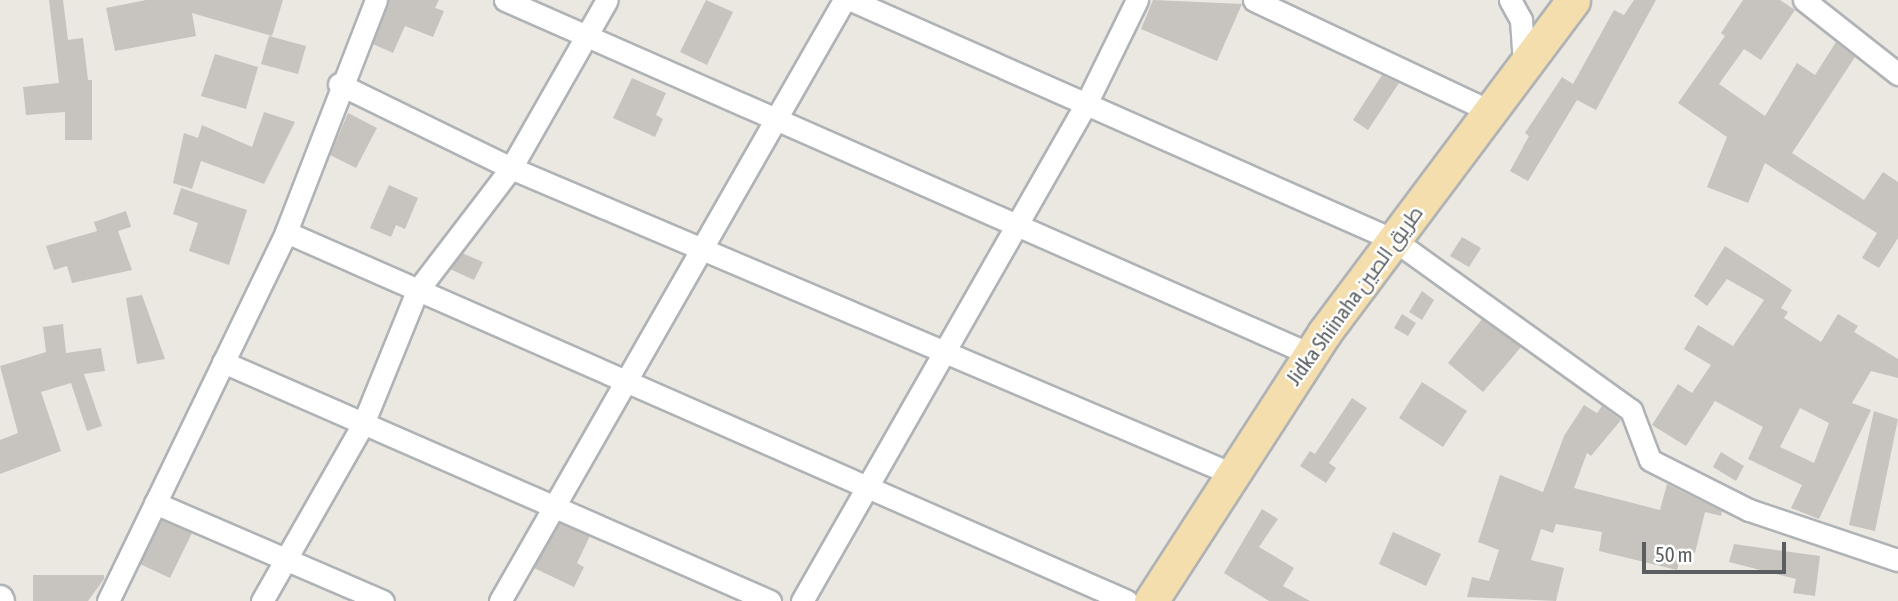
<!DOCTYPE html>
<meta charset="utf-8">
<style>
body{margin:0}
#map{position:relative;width:1898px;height:601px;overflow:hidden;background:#ebe8e2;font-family:"Asap Condensed",Cairo,sans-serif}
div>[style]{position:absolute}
.building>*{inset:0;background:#c7c3bf}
.roads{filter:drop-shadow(2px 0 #afb3b6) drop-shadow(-2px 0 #afb3b6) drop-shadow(0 2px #afb3b6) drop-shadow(0 -2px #afb3b6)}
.minor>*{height:21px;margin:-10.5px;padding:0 10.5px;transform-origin:10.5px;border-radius:10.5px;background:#fff}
.tertiary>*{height:26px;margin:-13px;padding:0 13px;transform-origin:13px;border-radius:13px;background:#fff}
.primary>*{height:33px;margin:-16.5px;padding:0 16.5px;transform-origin:16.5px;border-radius:16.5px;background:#f5dead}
span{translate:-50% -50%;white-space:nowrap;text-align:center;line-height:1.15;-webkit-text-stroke:5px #fff;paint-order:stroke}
.street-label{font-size:21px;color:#5a5e61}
.scale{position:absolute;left:1642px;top:542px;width:144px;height:32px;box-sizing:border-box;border:4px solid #5a5e61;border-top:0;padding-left:9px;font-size:21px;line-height:24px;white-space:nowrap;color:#5a5e61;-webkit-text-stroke:5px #fff;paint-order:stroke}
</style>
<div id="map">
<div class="building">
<i style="clip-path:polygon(49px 0,63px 0,68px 40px,83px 38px,88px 80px,92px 80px,92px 140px,65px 140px,65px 112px,26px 115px,23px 87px,59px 83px)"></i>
<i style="clip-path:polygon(146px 0,283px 0,272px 36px,192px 13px,196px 36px,115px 51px,106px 8px)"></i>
<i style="clip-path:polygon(389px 0,439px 0,435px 8px,444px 11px,433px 37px,405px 26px,393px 53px,373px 44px)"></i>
<i style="clip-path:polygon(706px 0,733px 12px,707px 65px,680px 52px)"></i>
<i style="clip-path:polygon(1153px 0,1242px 4px,1217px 61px,1141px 29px)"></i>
<i style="clip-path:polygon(1634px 0,1656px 0,1596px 110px,1577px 100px,1528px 181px,1510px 171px,1529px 136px,1525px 133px,1562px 77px,1573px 84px,1614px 10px,1624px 15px)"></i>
<i style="clip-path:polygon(1743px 0,1780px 0,1795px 10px,1761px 60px,1744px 49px,1719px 84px,1765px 116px,1797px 63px,1815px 75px,1836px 42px,1855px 57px,1792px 153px,1864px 200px,1883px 172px,1898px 182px,1898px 238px,1879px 268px,1862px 258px,1877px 233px,1765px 163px,1748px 203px,1707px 187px,1727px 137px,1678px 103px,1725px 36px,1721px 33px)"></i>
<i style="clip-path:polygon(269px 36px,306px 46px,298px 74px,261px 64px)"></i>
<i style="clip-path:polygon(215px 54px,258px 67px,246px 109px,201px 96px)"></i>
<i style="clip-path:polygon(1382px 75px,1399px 83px,1368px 130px,1353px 120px)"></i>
<i style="clip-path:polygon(632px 78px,666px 93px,656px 115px,663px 119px,655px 137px,613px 118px)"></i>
<i style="clip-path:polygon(264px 112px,295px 122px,264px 184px,201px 161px,192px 189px,173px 183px,184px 133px,198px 138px,202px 125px,252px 147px)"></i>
<i style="clip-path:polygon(348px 113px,377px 128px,356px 168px,330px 155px)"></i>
<i style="clip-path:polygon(389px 185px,418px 198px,405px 229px,396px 225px,391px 237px,370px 228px)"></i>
<i style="clip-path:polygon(181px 188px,247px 210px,229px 265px,189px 251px,198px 223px,173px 214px)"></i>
<i style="clip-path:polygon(126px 211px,131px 227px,118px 231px,132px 270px,72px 283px,67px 266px,54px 270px,46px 246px,97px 231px,94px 222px)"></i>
<i style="clip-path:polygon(1462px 237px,1481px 248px,1469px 267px,1450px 256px)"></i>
<i style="clip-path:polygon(evenodd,1725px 246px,1792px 290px,1781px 308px,1788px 312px,1784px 318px,1821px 342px,1838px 314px,1858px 326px,1854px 332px,1898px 359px,1898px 378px,1871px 371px,1852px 403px,1871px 410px,1819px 519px,1791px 508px,1802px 485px,1748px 459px,1763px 427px,1715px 401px,1686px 446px,1652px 425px,1678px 384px,1692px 393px,1711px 365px,1684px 349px,1698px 325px,1733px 346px,1764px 300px,1727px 279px,1707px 306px,1694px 296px,1725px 246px,1800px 408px,1829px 423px,1814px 463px,1780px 447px,1800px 408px)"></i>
<i style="clip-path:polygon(462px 253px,483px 262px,474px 280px,450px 269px)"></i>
<i style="clip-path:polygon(1422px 291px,1434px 300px,1422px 320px,1409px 312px)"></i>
<i style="clip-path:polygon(142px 295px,165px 359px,137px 364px,126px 298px)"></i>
<i style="clip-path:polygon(1402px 314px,1416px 323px,1408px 336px,1394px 328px)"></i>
<i style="clip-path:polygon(1482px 319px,1521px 347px,1483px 392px,1448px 363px)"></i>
<i style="clip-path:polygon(63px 324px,66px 353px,101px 348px,105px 371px,84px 374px,102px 426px,87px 431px,71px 383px,41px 392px,61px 451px,0 474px,0 440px,18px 433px,0 366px,46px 352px,43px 327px)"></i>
<i style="clip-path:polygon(1422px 382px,1467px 411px,1443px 447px,1399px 418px)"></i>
<i style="clip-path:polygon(1352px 398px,1367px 408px,1329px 463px,1336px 468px,1326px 483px,1300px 466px,1310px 451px,1315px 454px)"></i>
<i style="clip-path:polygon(1584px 405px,1597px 413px,1602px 406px,1621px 420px,1591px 456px,1587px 453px,1574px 488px,1660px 510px,1667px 484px,1722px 511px,1721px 516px,1705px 512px,1695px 553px,1682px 550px,1677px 570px,1599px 551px,1602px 532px,1556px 524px,1553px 533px,1541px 529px,1531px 560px,1564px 568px,1556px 601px,1467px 597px,1472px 577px,1489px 581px,1499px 550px,1478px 542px,1500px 475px,1543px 492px,1564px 436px)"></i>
<i style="clip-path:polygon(1874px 411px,1898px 419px,1875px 531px,1849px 525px)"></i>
<i style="clip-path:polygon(1721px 452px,1744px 466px,1736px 481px,1713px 467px)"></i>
<i style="clip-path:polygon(1262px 509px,1278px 519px,1259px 547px,1294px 568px,1283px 586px,1310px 601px,1269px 601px,1224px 573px)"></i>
<i style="clip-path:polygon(162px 520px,192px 533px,170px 578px,140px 564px)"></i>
<i style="clip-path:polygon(560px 523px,590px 536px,577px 563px,584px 567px,574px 587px,534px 568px)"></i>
<i style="clip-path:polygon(1393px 532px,1441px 554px,1426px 586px,1379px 564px)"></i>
<i style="clip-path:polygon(1734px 544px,1820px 556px,1815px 596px,1793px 593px,1796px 579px,1729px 562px)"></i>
<i style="clip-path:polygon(33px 575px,104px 575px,104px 579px,88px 601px,33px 601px)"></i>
</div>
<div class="roads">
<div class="minor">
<i style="left:505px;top:0;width:879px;rotate:23.74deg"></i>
<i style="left:851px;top:0;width:594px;rotate:23.84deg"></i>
<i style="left:1394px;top:240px;width:292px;rotate:35.7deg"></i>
<i style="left:1631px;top:410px;width:53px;rotate:69.2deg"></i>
<i style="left:1650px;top:460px;width:111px;rotate:26.8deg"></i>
<i style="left:1749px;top:510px;width:157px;rotate:18.6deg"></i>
<i style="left:1254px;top:0;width:263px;rotate:25.2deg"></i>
<i style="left:1510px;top:0;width:23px;rotate:61deg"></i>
<i style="left:1521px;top:20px;width:44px;rotate:86.1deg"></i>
<i style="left:1804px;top:0;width:120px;rotate:38.2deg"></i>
<i style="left:339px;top:84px;width:191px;rotate:26deg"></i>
<i style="left:511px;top:168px;width:781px;rotate:22.99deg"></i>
<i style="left:286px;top:232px;width:918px;rotate:23.69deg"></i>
<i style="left:223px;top:362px;width:597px;rotate:23.6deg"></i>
<i style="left:155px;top:503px;width:248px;rotate:23.3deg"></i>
<i style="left:108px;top:601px;width:410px;rotate:-64.2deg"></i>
<i style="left:286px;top:232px;width:249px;rotate:-68.8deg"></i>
<i style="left:262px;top:601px;width:204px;rotate:-60.3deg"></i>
<i style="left:363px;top:424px;width:144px;rotate:-67.9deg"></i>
<i style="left:417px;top:291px;width:155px;rotate:-52.6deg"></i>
<i style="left:511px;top:168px;width:193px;rotate:-60.3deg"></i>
<i style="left:500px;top:601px;width:692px;rotate:-60.21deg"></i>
<i style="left:802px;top:601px;width:575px;rotate:-60.27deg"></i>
<i style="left:1087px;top:102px;width:114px;rotate:-63.9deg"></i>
</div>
<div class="tertiary">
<i style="left:0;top:599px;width:2px;rotate:63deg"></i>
</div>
<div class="primary">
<i style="left:1151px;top:601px;width:320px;rotate:-57.1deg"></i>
<i style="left:1325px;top:332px;width:414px;rotate:-53.2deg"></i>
</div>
</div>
<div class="street-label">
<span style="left:1354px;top:295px;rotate:-54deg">Jidka Shiinaha طريق الصين</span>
</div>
<div class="scale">50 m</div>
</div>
